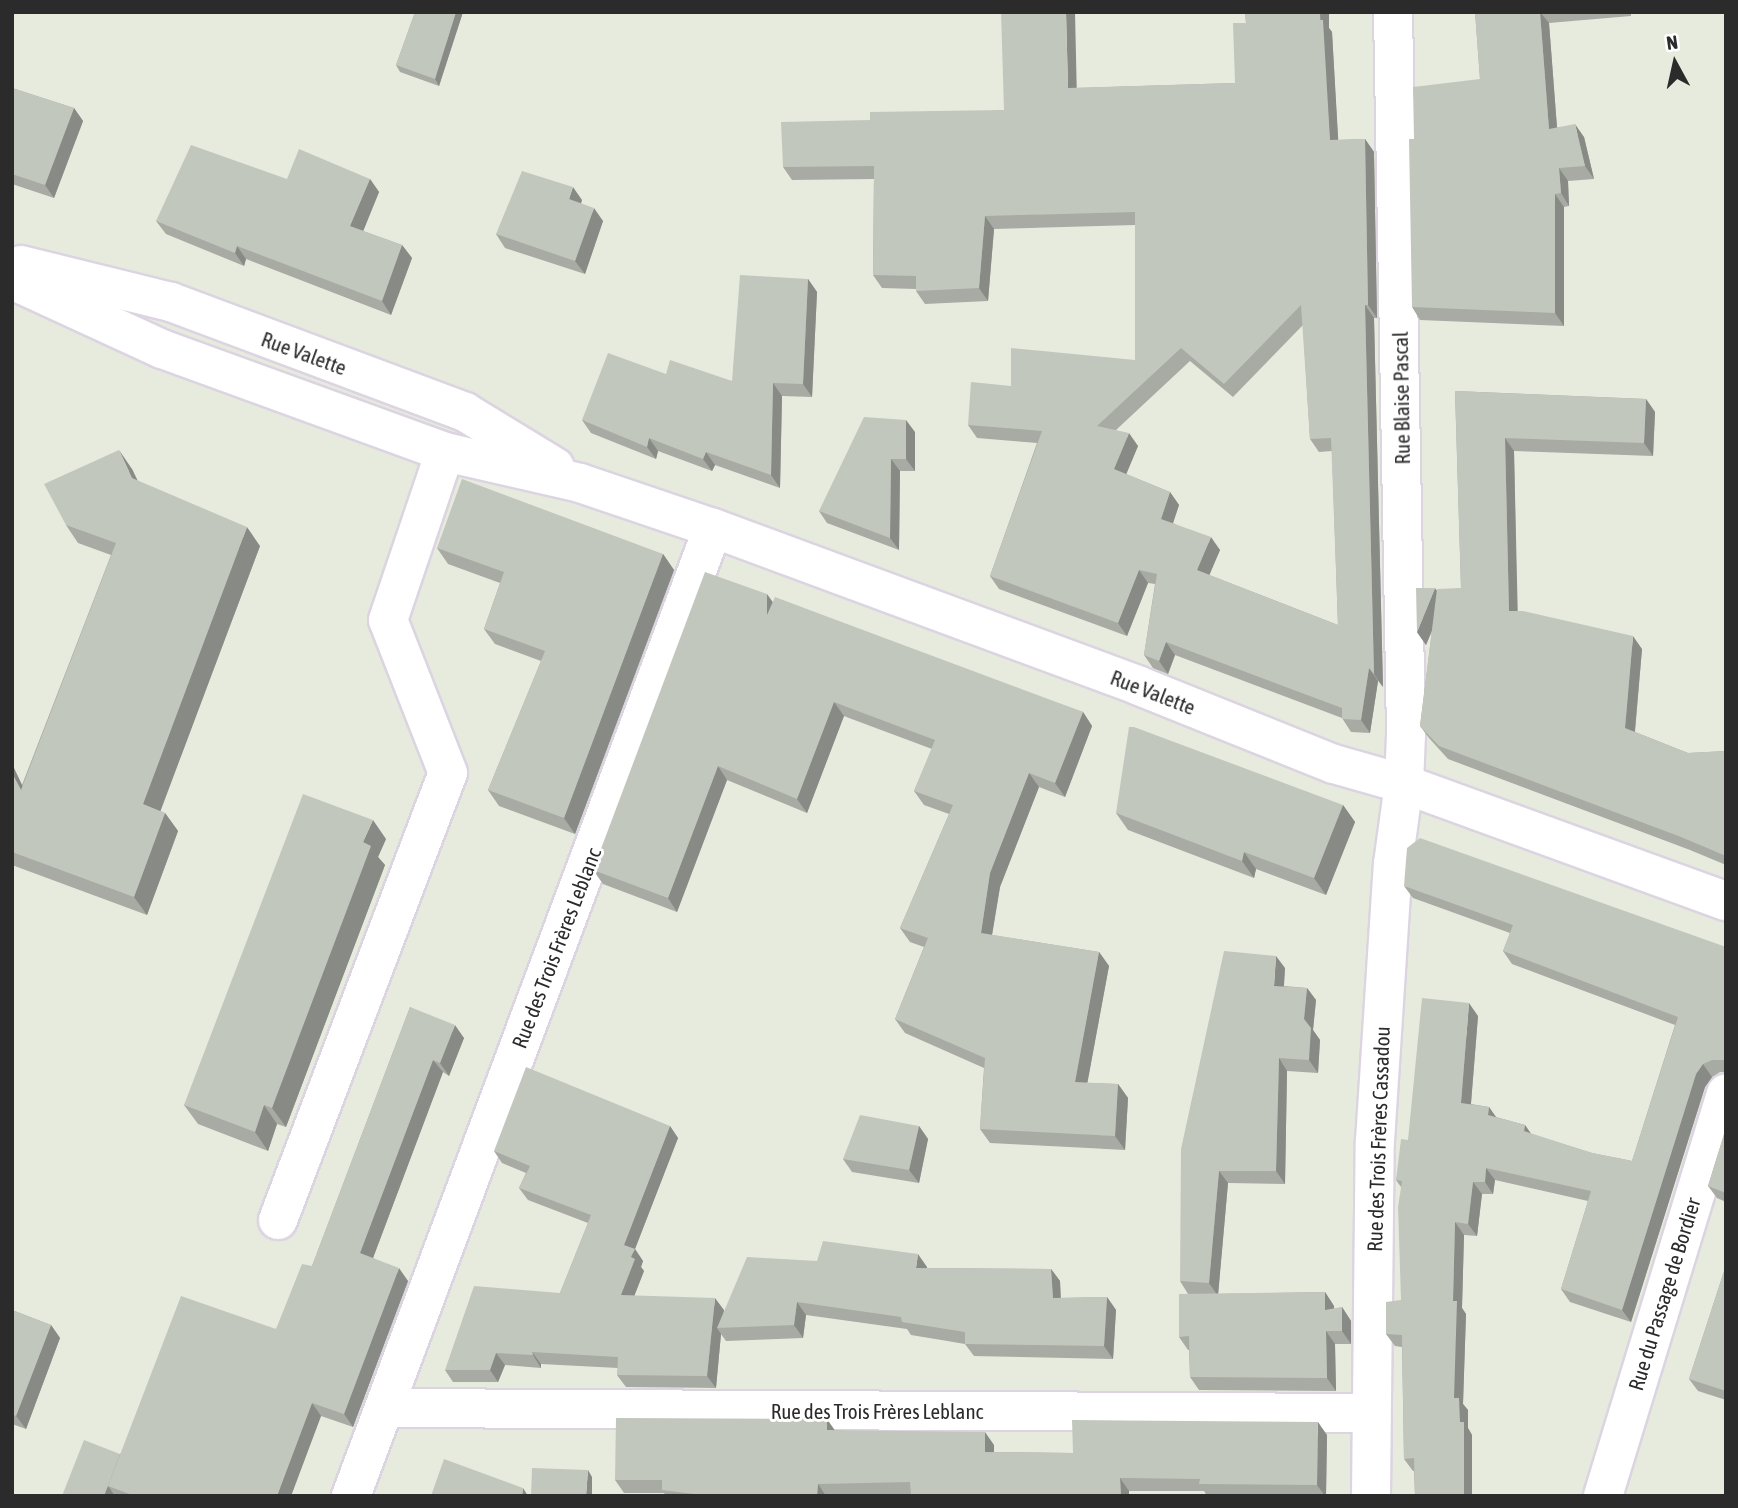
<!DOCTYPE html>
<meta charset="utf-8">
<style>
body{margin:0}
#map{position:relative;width:1738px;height:1508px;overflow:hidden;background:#e7ebde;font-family:"Asap Condensed",sans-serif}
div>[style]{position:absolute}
.roads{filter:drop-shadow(2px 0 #dcd4e1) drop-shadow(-2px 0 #dcd4e1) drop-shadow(0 2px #dcd4e1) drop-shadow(0 -2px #dcd4e1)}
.street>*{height:38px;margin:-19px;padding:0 19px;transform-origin:19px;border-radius:19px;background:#fff}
.secondary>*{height:38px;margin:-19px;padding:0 19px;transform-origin:19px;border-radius:19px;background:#fff}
.wall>*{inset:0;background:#a7aba3}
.shaded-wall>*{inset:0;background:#888b85}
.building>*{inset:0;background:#c2c7be}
span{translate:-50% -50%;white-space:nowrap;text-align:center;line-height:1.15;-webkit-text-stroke:6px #fff;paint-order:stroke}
.street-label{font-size:21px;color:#2b2b2b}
.frame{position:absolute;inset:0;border:14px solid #2b2b2b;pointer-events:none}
.north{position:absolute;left:1640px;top:28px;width:70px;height:70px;-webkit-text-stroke:5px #fff;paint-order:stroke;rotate:352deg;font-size:19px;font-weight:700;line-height:28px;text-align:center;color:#2b2b2b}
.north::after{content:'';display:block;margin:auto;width:24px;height:32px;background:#2b2b2b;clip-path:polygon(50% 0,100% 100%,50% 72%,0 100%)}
</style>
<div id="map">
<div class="roads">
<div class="street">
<i style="left:278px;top:1220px;width:478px;rotate:-69.2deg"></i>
<i style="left:448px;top:773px;width:164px;rotate:-111.4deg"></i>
<i style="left:388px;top:620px;width:177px;rotate:-71.3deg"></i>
<i style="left:384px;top:1408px;width:986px;rotate:0.29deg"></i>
<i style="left:351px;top:1496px;width:1033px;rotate:-69.5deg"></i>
<i style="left:1371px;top:1496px;width:355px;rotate:-89.4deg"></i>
<i style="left:1375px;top:1141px;width:278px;rotate:-86.3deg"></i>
<i style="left:1393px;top:864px;width:81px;rotate:-82.2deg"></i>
<i style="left:1404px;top:784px;width:50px;rotate:-87.7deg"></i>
<i style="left:1406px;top:734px;width:722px;rotate:-91.03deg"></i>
<i style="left:1603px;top:1496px;width:421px;rotate:-73deg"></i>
</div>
<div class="secondary">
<i style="left:21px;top:265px;width:154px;rotate:13.9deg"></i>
<i style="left:171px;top:302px;width:314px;rotate:20.5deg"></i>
<i style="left:465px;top:412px;width:105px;rotate:31.4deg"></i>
<i style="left:12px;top:280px;width:165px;rotate:24.7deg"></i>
<i style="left:162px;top:349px;width:301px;rotate:20deg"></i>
<i style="left:445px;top:452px;width:139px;rotate:12.9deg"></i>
<i style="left:580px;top:483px;width:140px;rotate:18.7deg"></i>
<i style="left:713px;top:528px;width:452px;rotate:20.3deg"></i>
<i style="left:1137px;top:685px;width:212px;rotate:21.9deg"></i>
<i style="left:1334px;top:764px;width:73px;rotate:15.9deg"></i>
<i style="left:1404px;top:784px;width:343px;rotate:20deg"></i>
</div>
</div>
<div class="wall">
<i style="clip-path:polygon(415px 12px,463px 12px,439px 86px,400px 72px,396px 65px)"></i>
<i style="clip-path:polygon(evenodd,1245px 12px,1329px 12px,1329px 28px,1332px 32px,1338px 140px,1365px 139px,1374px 152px,1377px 318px,1374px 318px,1383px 687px,1378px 681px,1370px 733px,1351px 732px,1342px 718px,1175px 655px,1168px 674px,1153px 668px,1144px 655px,1155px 584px,1148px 583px,1127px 636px,999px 589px,990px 576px,1037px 443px,977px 438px,968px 425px,1011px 386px,1135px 360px,1135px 225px,994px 229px,988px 301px,925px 304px,916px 291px,916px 289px,882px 288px,873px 275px,874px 179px,792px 180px,783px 167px,870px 120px,1004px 110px,1077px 88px,1235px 83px,1246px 23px,1245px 12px,1303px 325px,1310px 439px,1319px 452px,1332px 451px,1338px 625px,1209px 575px,1220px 550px,1173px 523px,1179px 505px,1170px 492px,1126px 474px,1138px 446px,1116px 430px,1190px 361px,1233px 397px,1303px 325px)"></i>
<i style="clip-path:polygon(1475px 12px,1631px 12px,1631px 16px,1549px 23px,1557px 127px,1584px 137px,1594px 179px,1568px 181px,1569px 206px,1564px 207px,1564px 326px,1420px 320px,1412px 307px,1414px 139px,1480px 79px)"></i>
<i style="clip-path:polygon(12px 88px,74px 108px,83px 121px,54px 198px,12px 184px)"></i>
<i style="clip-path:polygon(287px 179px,370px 179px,379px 192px,363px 231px,402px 245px,412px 258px,391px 315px,246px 259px,244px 266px,166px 234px,156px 221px)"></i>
<i style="clip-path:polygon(582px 200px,581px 203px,603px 221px,585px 274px,505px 248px,496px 234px)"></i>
<i style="clip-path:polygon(808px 279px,817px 292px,812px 397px,782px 396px,780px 488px,715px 465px,712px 471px,658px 451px,656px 459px,591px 433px,582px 420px,666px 374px,732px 381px)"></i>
<i style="clip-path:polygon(1455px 391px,1646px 399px,1655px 412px,1653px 456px,1514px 451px,1517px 611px,1642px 649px,1635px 732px,1688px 753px,1726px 751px,1726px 865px,1690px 850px,1448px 759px,1429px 738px,1420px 726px,1432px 631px,1426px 645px,1417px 632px,1437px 592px,1461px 588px)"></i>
<i style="clip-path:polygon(915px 432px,915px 471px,900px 471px,899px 550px,827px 523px,819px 511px)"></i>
<i style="clip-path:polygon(132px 469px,138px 481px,260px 546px,160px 811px,165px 813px,178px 831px,147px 915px,12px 865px,12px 764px,22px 785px,111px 555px,78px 543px,66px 525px)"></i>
<i style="clip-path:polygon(437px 548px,663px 554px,674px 570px,575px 834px,499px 806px,488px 790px,541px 661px,495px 644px,484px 629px,500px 583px,448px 564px)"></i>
<i style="clip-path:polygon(773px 603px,1083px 712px,1092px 726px,1065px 797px,1039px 787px,1000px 887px,992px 935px,1099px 952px,1109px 966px,1087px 1083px,1118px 1084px,1128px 1098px,1125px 1150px,990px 1143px,980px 1129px,984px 1068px,905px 1033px,895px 1019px,924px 947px,910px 942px,900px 928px,949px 814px,924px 805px,914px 791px,932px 749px,844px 716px,807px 813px,727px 780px,677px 912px,603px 884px,593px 870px)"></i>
<i style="clip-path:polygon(1343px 805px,1355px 822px,1326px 895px,1256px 869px,1254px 878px,1128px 830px,1116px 813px)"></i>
<i style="clip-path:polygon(386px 839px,378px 857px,385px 865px,286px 1127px,277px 1124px,268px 1151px,198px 1124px,184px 1105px)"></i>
<i style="clip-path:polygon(1404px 886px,1726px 947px,1726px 1072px,1720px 1072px,1712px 1077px,1705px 1087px,1631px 1322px,1570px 1302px,1561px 1289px,1588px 1201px,1495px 1180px,1493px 1194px,1482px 1194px,1477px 1236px,1464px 1235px,1462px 1308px,1466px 1314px,1463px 1404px,1468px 1410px,1468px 1428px,1472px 1435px,1472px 1496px,1415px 1496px,1414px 1471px,1413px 1471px,1404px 1459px,1402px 1347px,1395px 1346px,1386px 1334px,1401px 1300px,1401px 1187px,1396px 1180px,1408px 1140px,1478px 1016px,1471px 1104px,1489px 1107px,1496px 1117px,1525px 1125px,1531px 1134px,1592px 1153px,1632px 1161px,1675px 1025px,1512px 964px,1503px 951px,1510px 933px,1413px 898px)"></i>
<i style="clip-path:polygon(1285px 968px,1284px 986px,1307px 988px,1316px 1000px,1313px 1030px,1320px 1040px,1318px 1073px,1287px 1071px,1285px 1184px,1228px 1183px,1218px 1294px,1325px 1292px,1334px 1306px,1334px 1309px,1342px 1307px,1351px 1321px,1351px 1344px,1335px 1344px,1336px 1391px,1199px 1390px,1190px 1377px,1189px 1350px,1188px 1350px,1179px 1337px,1188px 1294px,1180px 1281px)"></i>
<i style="clip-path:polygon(410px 1007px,464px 1038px,449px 1076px,443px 1072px,373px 1258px,408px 1281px,353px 1427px,321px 1416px,291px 1496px,62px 1496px,120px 1454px,276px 1329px,312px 1266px)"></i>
<i style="clip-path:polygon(670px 1126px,678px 1138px,635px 1249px,643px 1261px,641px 1267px,644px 1271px,634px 1296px,724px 1310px,723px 1313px,927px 1267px,927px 1268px,1051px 1269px,1060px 1281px,1061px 1298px,1107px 1297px,1116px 1310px,1113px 1359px,974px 1356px,965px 1344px,911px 1335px,907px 1329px,806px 1315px,803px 1338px,726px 1341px,721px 1334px,716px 1388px,626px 1387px,617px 1375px,618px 1368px,541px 1364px,541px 1368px,505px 1365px,498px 1382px,453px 1382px,445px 1370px,560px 1293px,588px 1223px,528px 1200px,519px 1188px,526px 1173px,502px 1163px,494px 1151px)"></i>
<i style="clip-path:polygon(919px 1126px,928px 1139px,919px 1183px,852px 1172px,843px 1159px)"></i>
<i style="clip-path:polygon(1726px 1128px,1726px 1202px,1717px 1198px,1708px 1186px)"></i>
<i style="clip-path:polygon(1726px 1265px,1726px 1400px,1698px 1391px,1689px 1379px)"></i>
<i style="clip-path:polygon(12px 1310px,51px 1325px,60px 1338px,26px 1429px,12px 1424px)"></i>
<i style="clip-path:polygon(835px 1430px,994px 1445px,994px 1452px,1073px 1453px,1327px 1435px,1326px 1496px,1207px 1496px,1204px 1491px,1129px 1491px,1129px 1496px,666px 1496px,664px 1493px,624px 1493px,615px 1480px)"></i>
</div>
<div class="shaded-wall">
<i style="clip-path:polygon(456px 12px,463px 12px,439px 86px,435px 79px)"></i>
<i style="clip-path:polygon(1066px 12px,1075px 12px,1077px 101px,1068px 88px)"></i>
<i style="clip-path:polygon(1320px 12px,1329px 12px,1329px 28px,1332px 32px,1339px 153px,1330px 140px)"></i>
<i style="clip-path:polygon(1540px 12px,1549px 23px,1558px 141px,1549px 129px)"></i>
<i style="clip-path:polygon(74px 108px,83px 121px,54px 198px,45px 185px)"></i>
<i style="clip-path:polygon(1575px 124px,1584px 137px,1594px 179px,1585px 166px)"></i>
<i style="clip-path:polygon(1365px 139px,1374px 152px,1377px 318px,1368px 305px)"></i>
<i style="clip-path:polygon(1559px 168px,1568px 181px,1569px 206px,1561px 193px)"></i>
<i style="clip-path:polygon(370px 179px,379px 192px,360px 239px,350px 226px)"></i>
<i style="clip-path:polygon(573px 187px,582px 200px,578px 212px,569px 199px)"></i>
<i style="clip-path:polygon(1555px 194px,1564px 207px,1564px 326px,1555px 313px)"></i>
<i style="clip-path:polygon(594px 208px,603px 221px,585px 274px,575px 261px)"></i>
<i style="clip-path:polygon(985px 216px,994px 229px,988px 301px,979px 288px)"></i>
<i style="clip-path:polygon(402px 245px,412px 258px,391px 315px,382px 301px)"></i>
<i style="clip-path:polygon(237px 246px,246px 259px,244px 266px,235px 253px)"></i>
<i style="clip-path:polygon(808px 279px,817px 292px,812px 397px,803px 384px)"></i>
<i style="clip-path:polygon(1365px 305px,1374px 318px,1383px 687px,1374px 674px)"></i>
<i style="clip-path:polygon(773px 383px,782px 396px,780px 488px,771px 475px)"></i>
<i style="clip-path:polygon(1646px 399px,1655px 412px,1653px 456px,1644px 443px)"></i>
<i style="clip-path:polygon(906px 420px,915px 432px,915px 471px,906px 459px)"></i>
<i style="clip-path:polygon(1129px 433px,1138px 446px,1123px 482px,1114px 469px)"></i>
<i style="clip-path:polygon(649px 438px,658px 451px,656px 459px,647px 447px)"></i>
<i style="clip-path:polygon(1505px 438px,1514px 451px,1518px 624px,1509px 611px)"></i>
<i style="clip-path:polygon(119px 450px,132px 469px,145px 497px,132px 478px)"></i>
<i style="clip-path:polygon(706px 452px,715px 465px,712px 471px,703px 459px)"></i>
<i style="clip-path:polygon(891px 459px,900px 471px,899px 550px,890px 538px)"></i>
<i style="clip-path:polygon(1170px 492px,1179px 505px,1170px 532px,1161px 519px)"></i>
<i style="clip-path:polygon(247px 527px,260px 546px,156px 823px,143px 804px)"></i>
<i style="clip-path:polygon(1211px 537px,1220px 550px,1206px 583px,1197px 570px)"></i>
<i style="clip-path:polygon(663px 554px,674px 570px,575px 834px,564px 818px)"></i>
<i style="clip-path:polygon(1139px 570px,1148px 583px,1127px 636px,1118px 623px)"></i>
<i style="clip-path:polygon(1435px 588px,1444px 601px,1426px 645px,1417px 632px)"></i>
<i style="clip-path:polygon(767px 594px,777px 608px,767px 615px)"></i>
<i style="clip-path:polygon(1633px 636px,1642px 649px,1634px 741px,1625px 728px)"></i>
<i style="clip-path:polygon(1166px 642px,1175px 655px,1168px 674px,1159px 661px)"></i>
<i style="clip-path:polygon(1369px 668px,1378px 681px,1370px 733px,1361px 720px)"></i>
<i style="clip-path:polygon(834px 702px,844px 716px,807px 813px,797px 799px)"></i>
<i style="clip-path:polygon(1083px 712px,1092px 726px,1065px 797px,1055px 783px)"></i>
<i style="clip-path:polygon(12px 764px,33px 808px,21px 790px,12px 773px)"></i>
<i style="clip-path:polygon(718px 766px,727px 780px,677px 912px,668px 898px)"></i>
<i style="clip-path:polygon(1029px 773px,1039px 787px,1000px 887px,990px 947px,981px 933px,990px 873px)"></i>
<i style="clip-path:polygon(1343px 805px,1355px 822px,1326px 895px,1314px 878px)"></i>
<i style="clip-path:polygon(165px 813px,178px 831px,147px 915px,134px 897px)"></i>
<i style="clip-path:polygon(373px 820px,386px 839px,378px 857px,385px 865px,286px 1127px,272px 1108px,363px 842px)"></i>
<i style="clip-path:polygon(1244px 852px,1256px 869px,1254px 878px,1242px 861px)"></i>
<i style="clip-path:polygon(1099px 952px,1109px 966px,1085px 1096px,1075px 1082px)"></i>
<i style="clip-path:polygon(1276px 956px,1285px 968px,1283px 998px,1274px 986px)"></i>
<i style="clip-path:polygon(1307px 988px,1316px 1000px,1313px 1030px,1320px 1040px,1318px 1073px,1309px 1060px,1304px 1019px)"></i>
<i style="clip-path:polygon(1469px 1003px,1478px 1016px,1470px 1115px,1461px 1103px)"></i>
<i style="clip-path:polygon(455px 1025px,464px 1038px,449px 1076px,440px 1063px)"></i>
<i style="clip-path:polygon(1279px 1058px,1287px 1071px,1285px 1184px,1276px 1171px)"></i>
<i style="clip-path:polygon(433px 1060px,443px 1072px,370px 1266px,360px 1253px)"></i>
<i style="clip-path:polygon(1703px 1064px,1712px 1077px,1705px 1087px,1631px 1322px,1622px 1310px,1696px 1074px)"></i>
<i style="clip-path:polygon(1118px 1084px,1128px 1098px,1125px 1150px,1115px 1136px)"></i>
<i style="clip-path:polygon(264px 1105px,277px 1124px,268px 1151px,255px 1132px)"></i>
<i style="clip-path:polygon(1489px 1107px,1498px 1120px,1488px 1115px)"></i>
<i style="clip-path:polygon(1525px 1125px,1534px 1138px,1524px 1131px)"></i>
<i style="clip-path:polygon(670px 1126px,678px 1138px,635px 1249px,643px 1261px,641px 1267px,644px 1271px,630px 1307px,621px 1295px,624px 1245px)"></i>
<i style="clip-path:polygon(919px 1126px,928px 1139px,919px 1183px,909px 1170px)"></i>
<i style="clip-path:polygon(1486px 1168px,1495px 1180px,1493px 1194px,1485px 1182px)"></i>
<i style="clip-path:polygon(1219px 1171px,1228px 1183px,1218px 1296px,1209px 1283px)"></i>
<i style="clip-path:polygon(1473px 1182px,1482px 1194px,1477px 1236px,1468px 1224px)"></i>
<i style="clip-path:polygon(1455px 1222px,1464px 1235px,1462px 1308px,1466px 1314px,1463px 1404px,1468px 1410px,1468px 1428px,1472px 1435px,1472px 1496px,1464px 1496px,1460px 1422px,1454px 1398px,1453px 1301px)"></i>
<i style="clip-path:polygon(918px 1254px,927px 1267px,925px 1281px,916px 1268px)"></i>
<i style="clip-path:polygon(399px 1268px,408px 1281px,353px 1427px,344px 1414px)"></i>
<i style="clip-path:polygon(1051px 1269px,1060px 1281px,1061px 1311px,1053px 1298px)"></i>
<i style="clip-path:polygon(1325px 1292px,1334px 1306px,1335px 1323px,1325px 1310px)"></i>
<i style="clip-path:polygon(1107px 1297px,1116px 1310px,1113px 1359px,1104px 1346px)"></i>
<i style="clip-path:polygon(715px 1298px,724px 1310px,722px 1328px,717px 1328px,721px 1334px,716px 1388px,707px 1376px)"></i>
<i style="clip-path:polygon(797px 1302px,806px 1315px,803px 1338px,794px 1325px)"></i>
<i style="clip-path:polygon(1342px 1307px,1351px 1321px,1351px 1344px,1342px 1331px)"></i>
<i style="clip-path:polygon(51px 1325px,60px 1338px,26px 1429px,16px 1416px)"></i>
<i style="clip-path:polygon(1326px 1331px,1335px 1344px,1336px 1391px,1327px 1378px)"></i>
<i style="clip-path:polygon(532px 1352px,541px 1364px,541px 1368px,533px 1355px)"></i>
<i style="clip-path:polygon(496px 1353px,505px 1365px,498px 1382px,490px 1370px)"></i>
<i style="clip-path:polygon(312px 1403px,321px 1416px,291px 1496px,277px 1496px)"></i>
<i style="clip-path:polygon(827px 1419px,836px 1432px,827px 1430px)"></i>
<i style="clip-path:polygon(1318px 1422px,1327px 1435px,1326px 1496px,1325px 1496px,1317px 1485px)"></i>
<i style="clip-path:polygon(985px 1432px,994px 1445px,994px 1465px,985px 1452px)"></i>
<i style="clip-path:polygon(588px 1470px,592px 1477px,592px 1496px,586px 1496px)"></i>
<i style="clip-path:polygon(1120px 1478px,1129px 1491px,1129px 1496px,1121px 1496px)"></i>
<i style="clip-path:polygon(818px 1484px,826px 1496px,817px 1496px)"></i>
<i style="clip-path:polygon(108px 1486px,115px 1496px,104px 1496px)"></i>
<i style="clip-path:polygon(523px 1488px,528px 1496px,522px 1496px)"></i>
</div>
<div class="building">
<i style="clip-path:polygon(415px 12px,456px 12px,435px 79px,396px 65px)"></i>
<i style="clip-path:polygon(evenodd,1001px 12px,1066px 12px,1068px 88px,1235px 83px,1233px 23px,1246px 23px,1245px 12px,1320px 12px,1320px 20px,1323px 20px,1330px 140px,1365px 139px,1368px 305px,1365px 305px,1374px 674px,1369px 668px,1361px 720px,1342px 719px,1342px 708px,1166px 642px,1159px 661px,1144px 655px,1157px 574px,1139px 570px,1118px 623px,990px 576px,1042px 431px,968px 425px,971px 382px,1011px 386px,1011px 348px,1135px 360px,1135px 212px,985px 216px,979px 288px,916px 291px,916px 276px,873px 275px,874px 166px,783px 167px,781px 122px,870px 120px,870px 112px,1004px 110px,1001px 12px,1301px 305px,1310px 439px,1331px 438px,1338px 625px,1197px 570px,1211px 537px,1161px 519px,1170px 492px,1114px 469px,1129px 433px,1097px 426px,1181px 348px,1224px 384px,1301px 305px)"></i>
<i style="clip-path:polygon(1475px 12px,1540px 12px,1549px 129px,1575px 124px,1585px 166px,1559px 168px,1561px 193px,1555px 194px,1555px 313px,1412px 307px,1409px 139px,1414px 139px,1413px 87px,1480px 79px)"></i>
<i style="clip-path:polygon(12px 88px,74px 108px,45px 185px,12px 174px)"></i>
<i style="clip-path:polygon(191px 145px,287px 179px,299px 149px,370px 179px,350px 226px,402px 245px,382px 301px,237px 246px,235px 253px,156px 221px)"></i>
<i style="clip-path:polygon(522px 171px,573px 187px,569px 199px,594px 208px,575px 261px,496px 234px)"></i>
<i style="clip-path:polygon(740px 275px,808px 279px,803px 384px,773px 383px,771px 475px,706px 452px,703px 459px,649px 438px,647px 447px,582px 420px,608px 353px,666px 374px,670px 360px,732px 381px)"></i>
<i style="clip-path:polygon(1455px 391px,1646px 399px,1644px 443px,1505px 438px,1509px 611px,1523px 611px,1633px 636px,1625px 728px,1688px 753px,1726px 751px,1726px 856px,1681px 837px,1439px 746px,1420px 726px,1437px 589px,1461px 588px)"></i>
<i style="clip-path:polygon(864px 417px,906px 420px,906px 459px,891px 459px,890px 538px,819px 511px)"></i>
<i style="clip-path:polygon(119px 450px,132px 478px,247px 527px,143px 804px,165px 813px,134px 897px,12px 852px,12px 773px,21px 790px,116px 543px,66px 525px,44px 484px)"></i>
<i style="clip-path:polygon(462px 479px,663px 554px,564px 818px,488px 790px,545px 651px,484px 629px,504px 572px,437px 548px)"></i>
<i style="clip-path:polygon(705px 572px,767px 594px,767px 615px,775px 597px,1083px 712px,1055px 783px,1029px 773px,990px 873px,981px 933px,1099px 952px,1075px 1082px,1118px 1084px,1115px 1136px,980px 1129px,985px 1058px,895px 1019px,928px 938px,900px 928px,953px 805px,914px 791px,935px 740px,834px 702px,797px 799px,718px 766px,668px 898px,593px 870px)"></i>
<i style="clip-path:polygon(1416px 588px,1435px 588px,1417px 632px)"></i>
<i style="clip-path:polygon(1129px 727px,1134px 727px,1343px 805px,1314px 878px,1244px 852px,1242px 861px,1116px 813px)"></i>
<i style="clip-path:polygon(303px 794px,373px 820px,363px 842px,371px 846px,272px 1108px,264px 1105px,255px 1132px,184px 1105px)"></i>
<i style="clip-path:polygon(1420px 838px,1726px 947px,1726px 1061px,1723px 1060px,1712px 1060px,1703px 1064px,1696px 1074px,1622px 1310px,1561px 1289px,1591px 1191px,1486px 1168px,1485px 1182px,1473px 1182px,1468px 1224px,1455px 1222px,1453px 1301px,1457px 1301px,1454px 1398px,1459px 1398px,1460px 1422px,1464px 1422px,1464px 1496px,1415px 1496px,1414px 1458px,1404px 1459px,1402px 1335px,1386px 1334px,1386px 1302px,1401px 1300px,1398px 1207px,1402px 1181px,1396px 1180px,1401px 1139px,1408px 1140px,1422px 998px,1469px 1003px,1461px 1103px,1489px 1107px,1488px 1115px,1525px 1125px,1524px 1131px,1592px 1153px,1632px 1161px,1678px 1017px,1503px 951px,1513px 925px,1404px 886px,1407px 848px)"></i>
<i style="clip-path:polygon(1224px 951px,1276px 956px,1274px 986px,1307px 988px,1304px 1019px,1311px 1028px,1309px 1060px,1279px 1058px,1276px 1171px,1219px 1171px,1209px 1283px,1180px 1281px,1181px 1149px)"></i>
<i style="clip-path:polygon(410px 1007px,455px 1025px,440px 1063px,433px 1060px,360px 1253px,399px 1268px,344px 1414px,312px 1403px,277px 1496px,135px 1496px,108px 1486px,181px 1296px,276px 1329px,302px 1264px,312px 1266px)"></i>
<i style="clip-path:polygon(526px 1067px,670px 1126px,624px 1245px,635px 1249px,631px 1257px,635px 1259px,621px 1295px,715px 1298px,707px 1376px,617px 1375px,618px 1357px,532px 1352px,533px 1355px,496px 1353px,490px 1370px,445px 1370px,474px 1286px,560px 1293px,591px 1215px,519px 1188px,530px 1166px,494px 1151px)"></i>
<i style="clip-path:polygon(860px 1115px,919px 1126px,909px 1170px,843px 1159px)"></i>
<i style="clip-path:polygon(1726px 1128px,1726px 1193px,1708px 1186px)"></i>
<i style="clip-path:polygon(823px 1241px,918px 1254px,916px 1268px,1051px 1269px,1053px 1298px,1107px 1297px,1104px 1346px,965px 1344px,965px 1332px,902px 1322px,901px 1317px,797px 1302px,794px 1325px,717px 1328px,747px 1257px,817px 1261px)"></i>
<i style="clip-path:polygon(1726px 1265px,1726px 1391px,1689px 1379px)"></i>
<i style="clip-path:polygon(1325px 1292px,1325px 1310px,1342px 1307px,1342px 1331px,1326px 1331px,1327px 1378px,1190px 1377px,1189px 1336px,1179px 1337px,1179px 1294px)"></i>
<i style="clip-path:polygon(12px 1310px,51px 1325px,16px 1416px,12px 1414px)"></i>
<i style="clip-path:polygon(616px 1418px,827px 1419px,827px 1430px,985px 1432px,985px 1452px,1073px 1453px,1072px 1420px,1318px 1422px,1317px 1485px,1199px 1484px,1200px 1479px,1120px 1478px,1121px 1496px,911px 1496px,910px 1482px,818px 1484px,817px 1496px,710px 1496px,662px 1490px,662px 1480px,615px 1480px)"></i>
<i style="clip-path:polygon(84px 1440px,120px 1454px,104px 1496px,62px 1496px)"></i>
<i style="clip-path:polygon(444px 1459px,523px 1488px,522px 1496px,431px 1496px)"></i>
<i style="clip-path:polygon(532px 1468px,588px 1470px,586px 1496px,531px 1496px)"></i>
</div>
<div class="street-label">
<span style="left:304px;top:353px;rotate:20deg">Rue Valette</span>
<span style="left:1401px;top:398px;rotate:-91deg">Rue Blaise Pascal</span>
<span style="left:1153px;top:692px;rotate:21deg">Rue Valette</span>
<span style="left:556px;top:948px;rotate:-69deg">Rue des Trois Frères Leblanc</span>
<span style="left:1378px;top:1139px;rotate:-88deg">Rue des Trois Frères Cassadou</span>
<span style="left:1664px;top:1294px;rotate:-73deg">Rue du Passage de Bordier</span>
<span style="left:877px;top:1411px">Rue des Trois Frères Leblanc</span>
</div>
<div class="frame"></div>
<div class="north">N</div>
</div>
